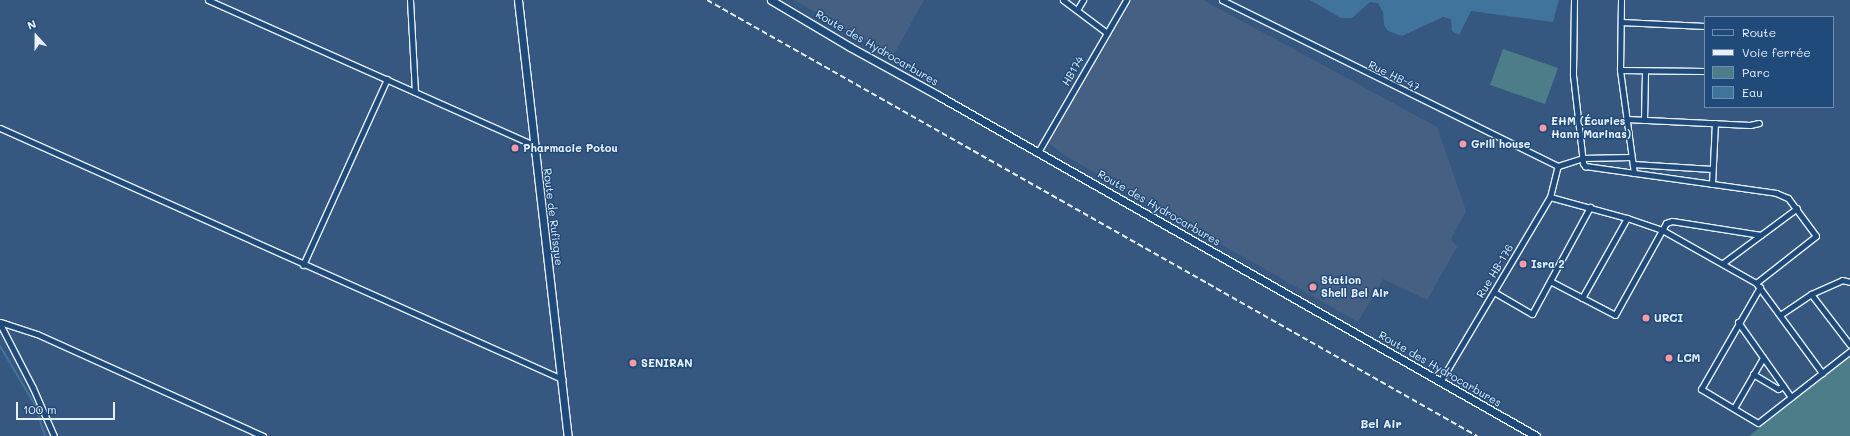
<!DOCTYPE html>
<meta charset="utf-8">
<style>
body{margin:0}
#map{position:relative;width:1850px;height:436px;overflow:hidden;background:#36577f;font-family:Mali,sans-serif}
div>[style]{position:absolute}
.built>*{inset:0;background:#466083}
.green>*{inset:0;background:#4c7d89}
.water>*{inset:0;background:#40749d}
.stream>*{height:2px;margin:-1px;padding:0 1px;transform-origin:1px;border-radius:1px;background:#40749d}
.roads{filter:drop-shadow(1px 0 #e8f1f8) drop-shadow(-1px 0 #e8f1f8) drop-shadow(0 1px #e8f1f8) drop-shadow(0 -1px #e8f1f8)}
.street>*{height:5px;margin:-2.5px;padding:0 2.5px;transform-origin:2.5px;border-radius:2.5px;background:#1f4a7a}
.secondary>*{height:7px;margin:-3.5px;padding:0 3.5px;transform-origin:3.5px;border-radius:3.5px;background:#1f4a7a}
.rail>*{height:2px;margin-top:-1px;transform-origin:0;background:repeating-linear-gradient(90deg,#e8f1f8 0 6px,transparent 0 9px)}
.dots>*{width:11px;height:11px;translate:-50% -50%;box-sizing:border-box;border:2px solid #1f4a7a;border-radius:50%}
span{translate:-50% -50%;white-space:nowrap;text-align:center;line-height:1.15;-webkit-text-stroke:3px #1f4a7a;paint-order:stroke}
.street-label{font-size:11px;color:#e8f1f8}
.poi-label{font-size:11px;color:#e8f1f8;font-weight:700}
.left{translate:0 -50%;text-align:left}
.neighbourhood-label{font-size:12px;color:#e8f1f8;font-weight:700}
.legend{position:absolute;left:1704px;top:16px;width:130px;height:92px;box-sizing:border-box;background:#1f4a7a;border:1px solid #6f8dac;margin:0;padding:5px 7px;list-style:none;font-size:12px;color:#e8f1f8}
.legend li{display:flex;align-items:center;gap:8px;height:20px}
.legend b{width:20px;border:1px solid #6f8dac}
.north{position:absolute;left:16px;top:16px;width:40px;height:40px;-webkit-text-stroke:3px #1f4a7a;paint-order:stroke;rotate:339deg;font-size:11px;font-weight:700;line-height:16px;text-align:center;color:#e8f1f8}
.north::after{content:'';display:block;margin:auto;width:14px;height:18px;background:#e8f1f8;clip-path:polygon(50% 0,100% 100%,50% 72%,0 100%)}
.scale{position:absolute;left:16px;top:402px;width:99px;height:18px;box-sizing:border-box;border:2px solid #e8f1f8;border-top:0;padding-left:5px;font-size:12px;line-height:14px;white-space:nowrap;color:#e8f1f8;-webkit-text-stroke:3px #1f4a7a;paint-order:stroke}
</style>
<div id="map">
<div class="built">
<i style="clip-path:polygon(794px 0,924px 0,893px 56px)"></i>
<i style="clip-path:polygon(1132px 0,1203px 0,1437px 127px,1466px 211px,1451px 239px,1457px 247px,1427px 300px,1383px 279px,1358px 322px,1064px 155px,1049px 143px)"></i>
</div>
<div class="green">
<i style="clip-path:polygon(1503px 49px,1558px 68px,1545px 104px,1490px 85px)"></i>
<i style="clip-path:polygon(1850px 357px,1850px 436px,1749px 436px)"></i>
</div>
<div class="water">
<i style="clip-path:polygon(1310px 0,1559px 0,1553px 22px,1471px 11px,1459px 35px,1452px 31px,1451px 19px,1443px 17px,1402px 36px,1388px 31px,1384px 25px,1383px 12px,1378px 3px,1370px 2px,1352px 18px,1341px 18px)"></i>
</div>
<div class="stream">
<i style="left:0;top:346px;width:69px;rotate:59.3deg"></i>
<i style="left:35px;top:405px;width:33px;rotate:72deg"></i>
</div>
<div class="roads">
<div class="street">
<i style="left:208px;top:0;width:356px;rotate:24deg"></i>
<i style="left:410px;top:0;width:92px;rotate:86.9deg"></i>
<i style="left:1063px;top:0;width:55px;rotate:36.9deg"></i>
<i style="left:1222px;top:0;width:375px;rotate:26.3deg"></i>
<i style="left:1574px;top:0;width:75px;rotate:90.8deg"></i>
<i style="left:1573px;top:75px;width:89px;rotate:83.5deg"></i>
<i style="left:1583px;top:163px;width:4px;rotate:56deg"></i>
<i style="left:1585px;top:166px;width:193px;rotate:8deg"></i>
<i style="left:1776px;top:193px;width:13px;rotate:23deg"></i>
<i style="left:1788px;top:198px;width:47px;rotate:53.6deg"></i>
<i style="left:1816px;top:236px;width:76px;rotate:141.9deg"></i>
<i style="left:1621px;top:0;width:70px;rotate:90.8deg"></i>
<i style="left:1620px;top:70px;width:104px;rotate:82.3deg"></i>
<i style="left:1077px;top:10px;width:12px;rotate:-59deg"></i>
<i style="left:1621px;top:22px;width:84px;rotate:2.7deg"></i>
<i style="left:1620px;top:70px;width:85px;rotate:0.7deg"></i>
<i style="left:1626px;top:119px;width:124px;rotate:2.8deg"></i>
<i style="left:1750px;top:125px;width:9px;rotate:-13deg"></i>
<i style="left:1644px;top:120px;width:49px;rotate:-88.8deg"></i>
<i style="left:0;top:128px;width:616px;rotate:24.07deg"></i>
<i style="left:1038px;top:152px;width:176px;rotate:-59.9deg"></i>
<i style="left:1633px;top:164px;width:79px;rotate:3.6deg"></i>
<i style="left:1558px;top:166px;width:25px;rotate:-18deg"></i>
<i style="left:1582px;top:158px;width:49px;rotate:-1.2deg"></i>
<i style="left:1712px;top:184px;width:61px;rotate:-87.2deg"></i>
<i style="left:1550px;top:197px;width:80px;rotate:15.3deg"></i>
<i style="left:1627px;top:218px;width:39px;rotate:19deg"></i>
<i style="left:1664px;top:231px;width:106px;rotate:29.5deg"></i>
<i style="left:1756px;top:283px;width:112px;rotate:53.7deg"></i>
<i style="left:1723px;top:263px;width:92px;rotate:-36.6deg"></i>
<i style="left:303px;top:265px;width:204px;rotate:-65.7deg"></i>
<i style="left:1550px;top:281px;width:73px;rotate:27.6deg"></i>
<i style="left:1615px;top:315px;width:105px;rotate:-61deg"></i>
<i style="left:1666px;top:223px;width:6px;rotate:-18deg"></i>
<i style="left:1672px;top:221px;width:90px;rotate:8.9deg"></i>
<i style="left:1760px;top:287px;width:118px;rotate:120deg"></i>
<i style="left:1701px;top:389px;width:66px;rotate:30.8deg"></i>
<i style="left:1758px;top:423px;width:117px;rotate:-38deg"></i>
<i style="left:1494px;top:292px;width:44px;rotate:30.1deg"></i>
<i style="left:1532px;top:314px;width:122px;rotate:-61.5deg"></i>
<i style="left:1811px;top:294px;width:64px;rotate:52.6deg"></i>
<i style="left:1582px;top:298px;width:92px;rotate:-60.6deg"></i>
<i style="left:1780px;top:315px;width:37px;rotate:-34deg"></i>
<i style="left:1811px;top:294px;width:34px;rotate:-24deg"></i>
<i style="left:1842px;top:280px;width:8px;rotate:14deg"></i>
<i style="left:0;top:322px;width:39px;rotate:18deg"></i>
<i style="left:37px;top:334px;width:248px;rotate:24.3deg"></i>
<i style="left:1738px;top:322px;width:92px;rotate:54.8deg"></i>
<i style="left:0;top:324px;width:72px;rotate:62.7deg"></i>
<i style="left:33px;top:388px;width:52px;rotate:66.4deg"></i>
<i style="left:1753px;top:374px;width:29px;rotate:31deg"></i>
<i style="left:1778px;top:389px;width:6px;rotate:-31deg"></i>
<i style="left:1440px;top:382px;width:215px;rotate:-59.3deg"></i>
<i style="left:1550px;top:197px;width:32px;rotate:-76deg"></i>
<i style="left:1734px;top:408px;width:58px;rotate:-59.9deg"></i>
</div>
<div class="secondary">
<i style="left:518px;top:0;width:439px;rotate:83.5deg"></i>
<i style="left:771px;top:0;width:92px;rotate:30.7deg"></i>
<i style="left:850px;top:47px;width:102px;rotate:28.8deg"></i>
<i style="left:939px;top:96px;width:687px;rotate:29.66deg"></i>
</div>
</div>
<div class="rail">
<i style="left:707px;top:0;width:885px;rotate:29.52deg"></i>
</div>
<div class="dots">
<i style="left:1543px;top:128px;background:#ff9aa2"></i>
<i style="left:1463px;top:144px;background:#ff9aa2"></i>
<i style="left:515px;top:148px;background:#ff9aa2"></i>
<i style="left:1523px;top:264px;background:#ff9aa2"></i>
<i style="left:1313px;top:287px;background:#ff9aa2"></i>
<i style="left:1646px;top:318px;background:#ff9aa2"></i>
<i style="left:1669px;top:358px;background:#ff9aa2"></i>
<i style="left:633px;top:363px;background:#ff9aa2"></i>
</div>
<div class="street-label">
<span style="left:877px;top:48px;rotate:30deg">Route des Hydrocarbures</span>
<span style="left:1073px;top:71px;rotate:-60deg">HB174</span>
<span style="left:1394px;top:76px;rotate:26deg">Rue HB-47</span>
<span style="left:1159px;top:208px;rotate:30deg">Route des Hydrocarbures</span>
<span style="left:553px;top:217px;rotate:83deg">Route de Rufisque</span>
<span style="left:1495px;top:271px;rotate:-59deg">Rue HB-176</span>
<span style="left:1440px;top:369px;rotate:30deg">Route des Hydrocarbures</span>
</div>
<div class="poi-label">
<span class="left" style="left:1551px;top:128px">EHM (Écuries<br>Hann Marinas)</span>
<span class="left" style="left:1471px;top:144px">Grill house</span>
<span class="left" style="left:523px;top:148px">Pharmacie Potou</span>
<span class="left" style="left:1531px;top:264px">Isra 2</span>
<span class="left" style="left:1321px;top:287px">Station<br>Shell Bel Air</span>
<span class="left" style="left:1654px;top:318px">URCI</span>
<span class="left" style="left:1677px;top:358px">LCM</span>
<span class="left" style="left:641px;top:363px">SENIRAN</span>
</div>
<div class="neighbourhood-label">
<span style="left:1381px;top:424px">Bel Air</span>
</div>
<ul class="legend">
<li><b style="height:5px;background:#1f4a7a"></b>Route</li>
<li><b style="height:5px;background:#e8f1f8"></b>Voie ferrée</li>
<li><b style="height:11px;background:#4c7d89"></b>Parc</li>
<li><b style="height:11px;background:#40749d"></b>Eau</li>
</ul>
<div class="north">N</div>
<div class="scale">100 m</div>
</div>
